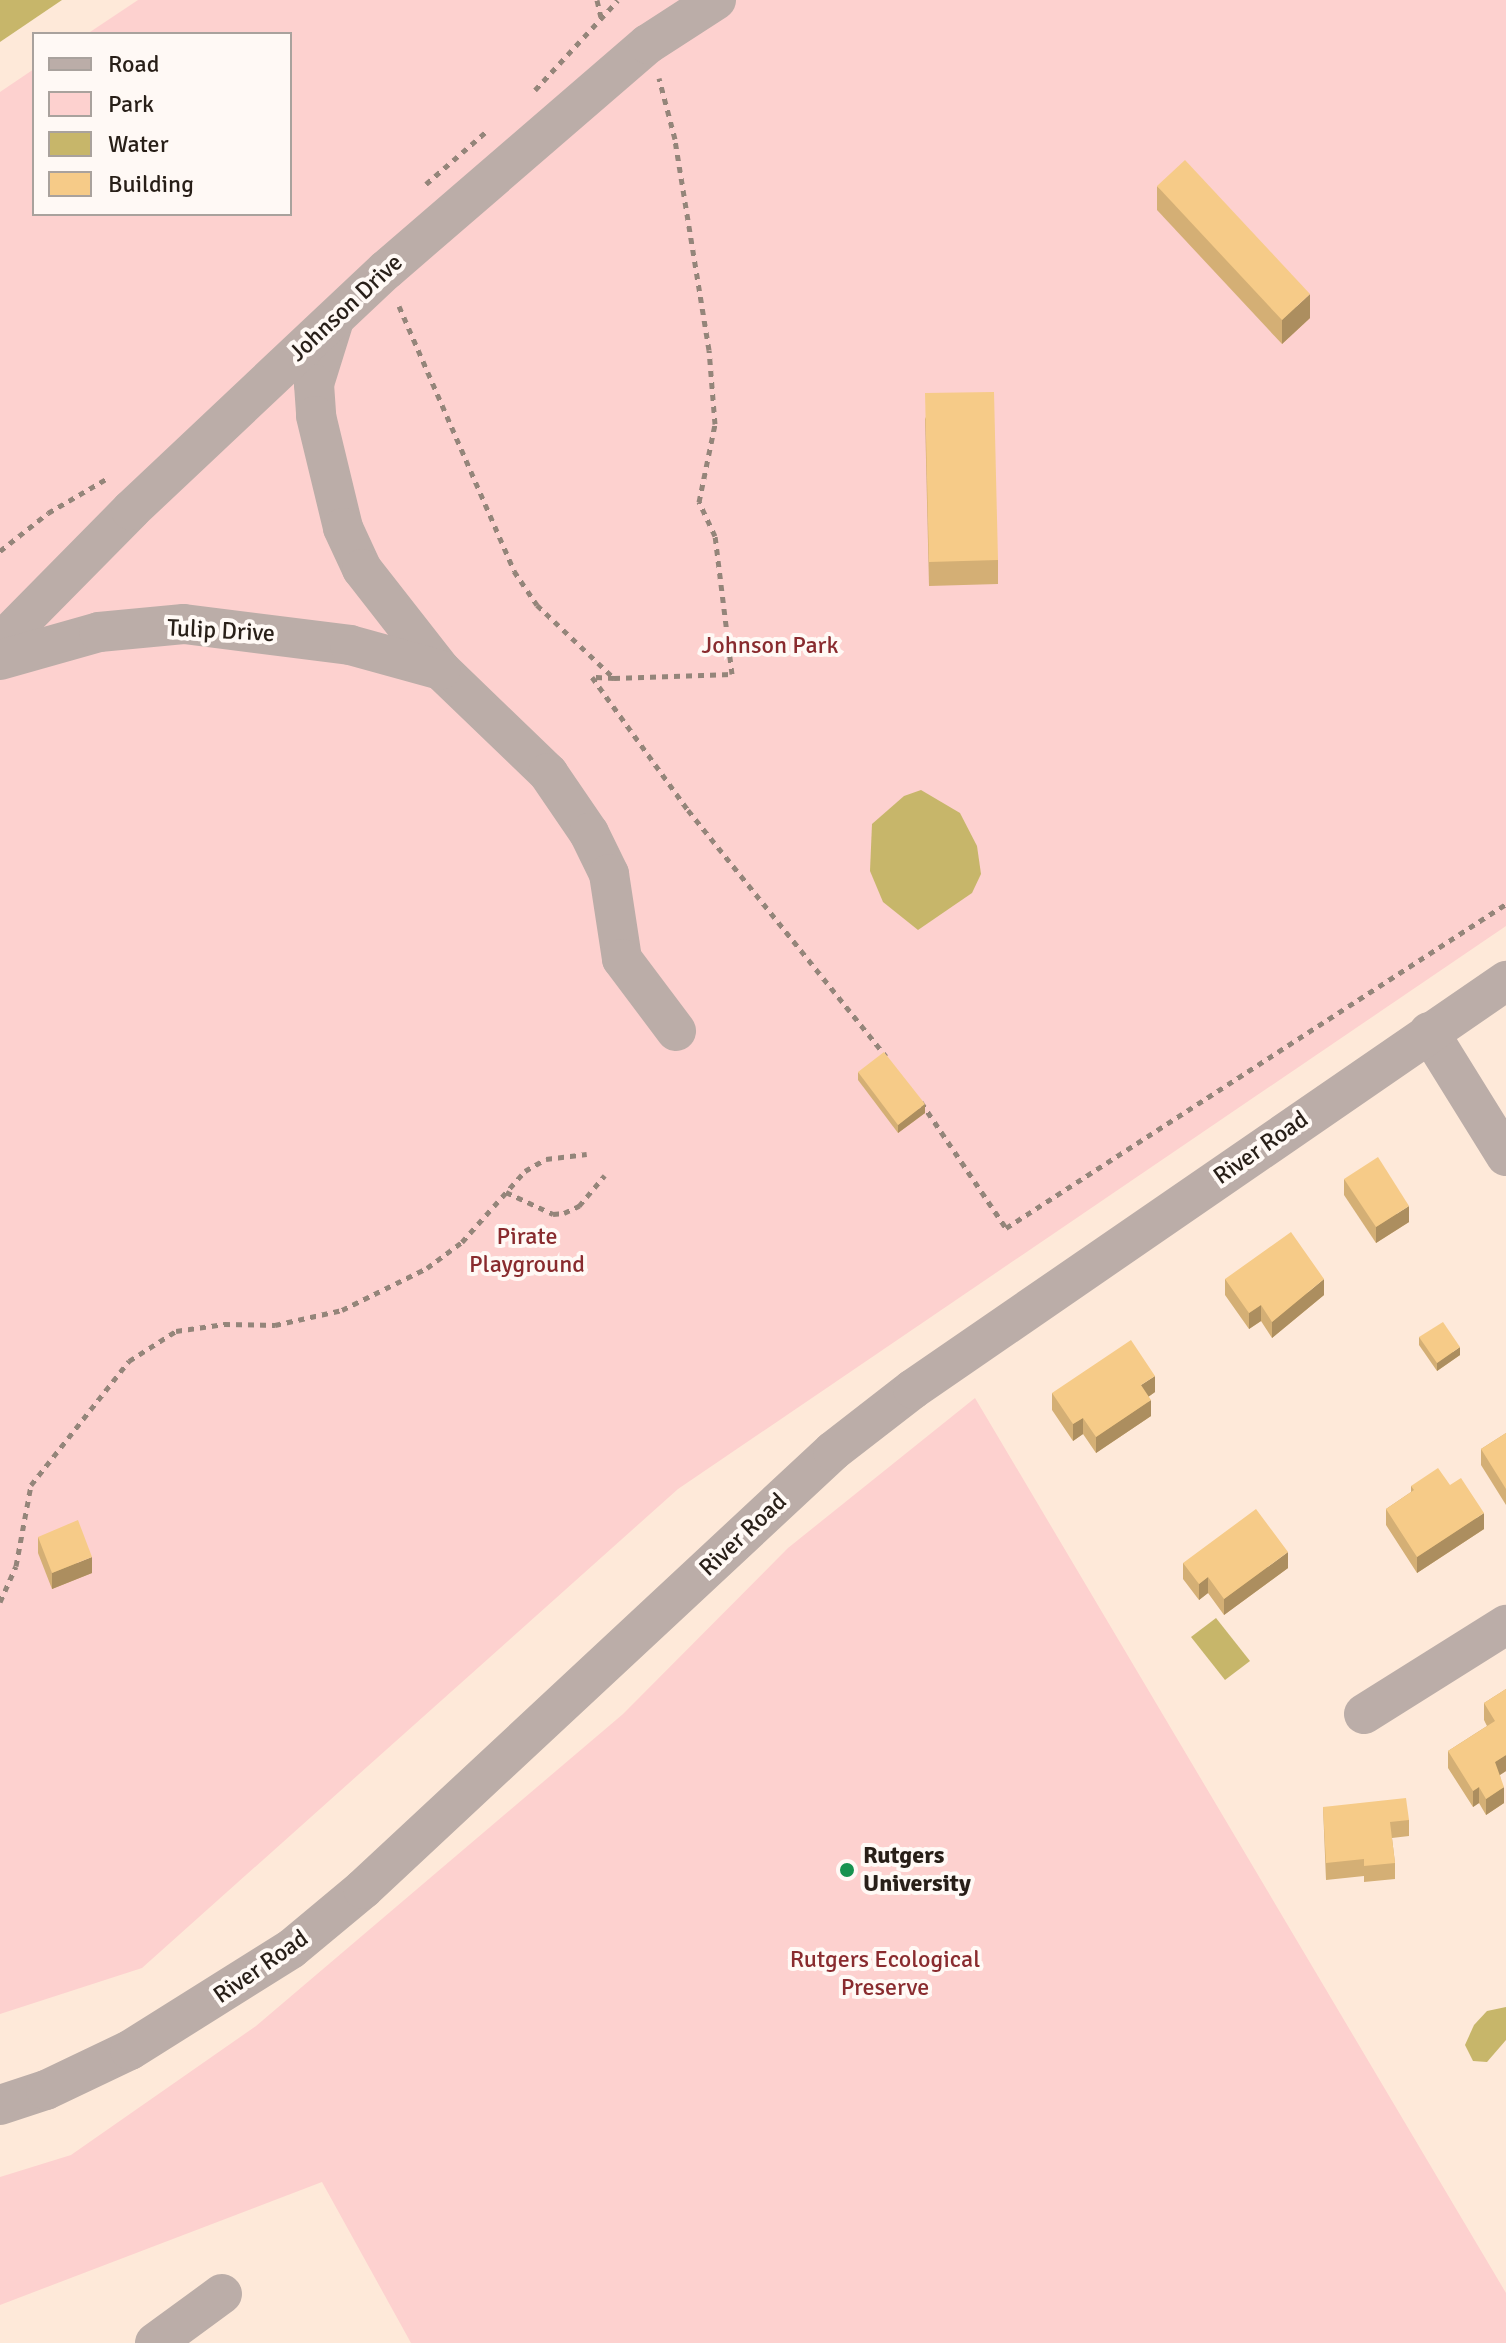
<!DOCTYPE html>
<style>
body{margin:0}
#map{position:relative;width:1506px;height:2343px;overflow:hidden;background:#fee9d9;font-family:Signika,sans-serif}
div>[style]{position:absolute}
.green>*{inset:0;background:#fdd1cf}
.water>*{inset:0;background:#c7b66a}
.path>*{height:5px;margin-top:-2.5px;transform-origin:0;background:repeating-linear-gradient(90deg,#94857a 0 6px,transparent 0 12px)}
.minor>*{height:40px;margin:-20px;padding:0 20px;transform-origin:20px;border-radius:20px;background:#bbada8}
.wall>*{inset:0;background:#d4af75}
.shaded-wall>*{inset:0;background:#ac8e5f}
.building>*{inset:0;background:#f6cb88}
.dots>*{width:22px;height:22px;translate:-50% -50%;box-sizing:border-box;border:4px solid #fff9f5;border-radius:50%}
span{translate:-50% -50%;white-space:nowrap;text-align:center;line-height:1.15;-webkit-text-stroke:8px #fff9f5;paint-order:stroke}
.street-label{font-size:24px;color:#281f18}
.park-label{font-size:24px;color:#892b2e}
.poi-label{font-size:24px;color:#281f18;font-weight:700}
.left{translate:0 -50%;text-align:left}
.legend{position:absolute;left:32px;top:32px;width:260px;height:184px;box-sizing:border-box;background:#fff9f5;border:2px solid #a9a29d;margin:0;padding:10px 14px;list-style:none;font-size:24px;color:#281f18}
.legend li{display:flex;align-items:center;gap:16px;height:40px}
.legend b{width:40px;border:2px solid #a9a29d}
</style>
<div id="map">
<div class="green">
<i style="clip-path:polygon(138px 0,1506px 0,1506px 926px,678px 1489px,142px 1968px,0 2014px,0 92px,34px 69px,34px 214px,290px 214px,290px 34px,87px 34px)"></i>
<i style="clip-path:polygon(975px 1398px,1506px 2293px,1506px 2343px,411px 2343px,322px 2182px,0 2305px,0 2177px,71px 2155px,256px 2026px,623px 1714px,788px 1548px)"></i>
</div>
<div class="water">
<i style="clip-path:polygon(0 0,62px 0,0 42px)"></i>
<i style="clip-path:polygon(921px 790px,960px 813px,977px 846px,981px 874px,972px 893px,918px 930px,883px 902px,870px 871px,872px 824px,904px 796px)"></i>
<i style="clip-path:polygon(1216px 1618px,1250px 1661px,1225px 1680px,1191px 1637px)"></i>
<i style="clip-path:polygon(1506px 2007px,1506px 2040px,1487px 2062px,1473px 2061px,1465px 2045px,1474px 2025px,1487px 2011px)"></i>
</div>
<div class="path">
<i style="left:597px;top:0;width:17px;rotate:77deg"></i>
<i style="left:535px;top:90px;width:122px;rotate:-47.3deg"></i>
<i style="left:426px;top:184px;width:82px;rotate:-41.1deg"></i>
<i style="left:399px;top:306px;width:289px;rotate:66.5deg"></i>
<i style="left:514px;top:571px;width:41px;rotate:55.9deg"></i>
<i style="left:537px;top:605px;width:106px;rotate:43.5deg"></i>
<i style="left:614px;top:678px;width:22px;rotate:-177deg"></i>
<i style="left:592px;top:677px;width:164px;rotate:54.2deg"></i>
<i style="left:688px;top:810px;width:316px;rotate:51.2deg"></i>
<i style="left:0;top:551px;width:61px;rotate:-38.4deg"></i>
<i style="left:48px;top:513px;width:69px;rotate:-30.3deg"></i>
<i style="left:614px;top:678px;width:118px;rotate:-1.9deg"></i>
<i style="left:732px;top:674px;width:139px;rotate:-97deg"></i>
<i style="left:715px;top:536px;width:38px;rotate:-115deg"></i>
<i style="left:699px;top:502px;width:80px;rotate:-78.4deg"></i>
<i style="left:715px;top:424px;width:74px;rotate:-94.6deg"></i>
<i style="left:709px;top:350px;width:214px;rotate:-99.2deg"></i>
<i style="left:675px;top:139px;width:63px;rotate:-104.7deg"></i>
<i style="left:921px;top:1102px;width:152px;rotate:56deg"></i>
<i style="left:1006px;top:1228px;width:596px;rotate:-32.94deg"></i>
<i style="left:506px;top:1192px;width:52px;rotate:25.1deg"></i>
<i style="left:553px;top:1214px;width:11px;rotate:-5deg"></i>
<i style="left:564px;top:1213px;width:17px;rotate:-25deg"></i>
<i style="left:579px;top:1206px;width:40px;rotate:-50deg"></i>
<i style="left:0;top:1602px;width:39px;rotate:-66deg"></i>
<i style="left:16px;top:1566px;width:82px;rotate:-79.5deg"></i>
<i style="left:31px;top:1485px;width:158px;rotate:-51.7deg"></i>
<i style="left:129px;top:1361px;width:56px;rotate:-32.6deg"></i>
<i style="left:176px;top:1331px;width:49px;rotate:-8.3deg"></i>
<i style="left:224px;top:1324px;width:51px;rotate:1.1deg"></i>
<i style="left:275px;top:1325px;width:69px;rotate:-12.6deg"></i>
<i style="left:342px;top:1310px;width:95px;rotate:-26.3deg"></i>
<i style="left:427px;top:1268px;width:44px;rotate:-36.6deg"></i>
<i style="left:462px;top:1242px;width:95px;rotate:-48.4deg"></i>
<i style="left:525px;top:1171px;width:24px;rotate:-30deg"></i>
<i style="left:546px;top:1159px;width:41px;rotate:-7deg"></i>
</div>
<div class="minor">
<i style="left:333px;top:323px;width:64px;rotate:107.3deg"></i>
<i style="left:314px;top:384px;width:32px;rotate:86deg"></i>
<i style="left:316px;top:416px;width:115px;rotate:76.4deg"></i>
<i style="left:343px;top:528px;width:45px;rotate:65.1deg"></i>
<i style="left:362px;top:569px;width:128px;rotate:52deg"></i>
<i style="left:441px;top:670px;width:149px;rotate:43.9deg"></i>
<i style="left:548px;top:773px;width:73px;rotate:55.7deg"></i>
<i style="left:589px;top:833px;width:46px;rotate:64deg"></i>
<i style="left:609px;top:874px;width:86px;rotate:81.3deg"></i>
<i style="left:622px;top:959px;width:90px;rotate:53.1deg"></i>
<i style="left:0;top:643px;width:187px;rotate:-45.4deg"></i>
<i style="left:131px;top:510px;width:350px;rotate:-43.3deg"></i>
<i style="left:386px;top:270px;width:346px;rotate:-40.8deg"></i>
<i style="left:648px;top:44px;width:81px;rotate:-32.9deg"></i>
<i style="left:0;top:660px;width:103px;rotate:-15.8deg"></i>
<i style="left:99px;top:632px;width:85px;rotate:-5.4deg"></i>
<i style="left:184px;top:624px;width:167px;rotate:7.2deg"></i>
<i style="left:350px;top:645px;width:94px;rotate:15.4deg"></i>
<i style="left:1429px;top:1032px;width:146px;rotate:58.2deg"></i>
<i style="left:1364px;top:1714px;width:168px;rotate:-32.1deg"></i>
<i style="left:0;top:2105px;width:48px;rotate:-18.1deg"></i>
<i style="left:46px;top:2090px;width:93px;rotate:-25.5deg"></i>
<i style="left:130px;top:2050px;width:190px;rotate:-32.1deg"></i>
<i style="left:291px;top:1949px;width:94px;rotate:-39.8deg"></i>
<i style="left:363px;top:1889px;width:642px;rotate:-42.98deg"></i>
<i style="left:833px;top:1451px;width:101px;rotate:-37.8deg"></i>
<i style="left:913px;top:1389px;width:720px;rotate:-34.53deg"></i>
<i style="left:155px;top:2343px;width:83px;rotate:-36.2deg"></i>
</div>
<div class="wall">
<i style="clip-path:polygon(1157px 186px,1310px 318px,1282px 344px,1157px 210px)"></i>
<i style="clip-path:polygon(925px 417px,998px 560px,998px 584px,929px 586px)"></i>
<i style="clip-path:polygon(858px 1072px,925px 1113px,898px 1133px,858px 1080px)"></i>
<i style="clip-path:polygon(1344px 1179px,1409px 1222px,1376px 1243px,1344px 1195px)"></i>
<i style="clip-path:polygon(1225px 1279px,1324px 1295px,1272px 1338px,1261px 1321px,1249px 1329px,1225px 1295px)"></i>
<i style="clip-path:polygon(1419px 1337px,1460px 1355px,1437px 1371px,1419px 1345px)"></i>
<i style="clip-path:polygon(1155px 1392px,1148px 1397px,1151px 1416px,1096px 1453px,1083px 1434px,1073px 1441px,1052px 1410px,1052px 1393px)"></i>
<i style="clip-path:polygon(1506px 1433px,1506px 1505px,1481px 1465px,1481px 1449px)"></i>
<i style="clip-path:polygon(1450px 1485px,1484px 1529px,1417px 1573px,1386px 1525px,1386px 1509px,1411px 1492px,1411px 1486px)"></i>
<i style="clip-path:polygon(38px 1537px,92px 1573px,52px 1589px,38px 1553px)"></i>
<i style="clip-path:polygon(1183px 1563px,1288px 1568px,1224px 1615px,1208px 1593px,1199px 1600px,1183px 1579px)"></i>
<i style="clip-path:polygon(1506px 1689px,1506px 1771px,1500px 1775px,1504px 1803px,1486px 1815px,1479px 1803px,1473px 1807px,1448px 1768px,1448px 1751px,1487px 1726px,1484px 1720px,1484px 1703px)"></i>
<i style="clip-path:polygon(1323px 1807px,1409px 1820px,1409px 1836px,1392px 1838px,1395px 1863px,1395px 1879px,1364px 1882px,1364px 1876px,1326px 1880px)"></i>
</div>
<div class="shaded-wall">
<i style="clip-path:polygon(1310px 294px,1310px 318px,1282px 344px,1282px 320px)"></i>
<i style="clip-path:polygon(925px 1104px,925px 1113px,898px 1133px,898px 1125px)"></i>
<i style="clip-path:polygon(1409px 1206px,1409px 1222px,1376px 1243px,1376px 1227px)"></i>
<i style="clip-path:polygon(1324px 1279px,1324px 1295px,1272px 1338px,1272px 1322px)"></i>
<i style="clip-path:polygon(1261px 1305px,1261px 1321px,1249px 1329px,1249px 1313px)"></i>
<i style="clip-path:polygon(1460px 1347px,1460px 1355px,1437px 1371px,1437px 1363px)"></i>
<i style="clip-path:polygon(1155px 1376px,1155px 1392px,1141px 1402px,1141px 1385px)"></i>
<i style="clip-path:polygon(1151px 1400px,1151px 1416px,1096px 1453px,1096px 1437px)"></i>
<i style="clip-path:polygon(1083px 1418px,1083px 1434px,1073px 1441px,1073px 1424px)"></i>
<i style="clip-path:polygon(1484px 1513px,1484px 1529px,1417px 1573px,1417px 1557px)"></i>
<i style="clip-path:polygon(1288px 1552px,1288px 1568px,1224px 1615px,1224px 1599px)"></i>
<i style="clip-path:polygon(92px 1557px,92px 1573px,52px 1589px,52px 1573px)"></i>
<i style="clip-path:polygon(1208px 1577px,1208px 1593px,1199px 1600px,1199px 1584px)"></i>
<i style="clip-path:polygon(1506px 1755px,1506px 1771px,1495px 1778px,1495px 1762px)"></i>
<i style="clip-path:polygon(1479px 1787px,1479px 1803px,1473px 1807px,1473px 1791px)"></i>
<i style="clip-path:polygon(1504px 1787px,1504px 1803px,1486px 1815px,1486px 1799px)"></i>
</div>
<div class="building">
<i style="clip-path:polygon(1185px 160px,1310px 294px,1282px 320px,1157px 186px)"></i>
<i style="clip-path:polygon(994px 392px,998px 560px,929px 562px,925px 393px)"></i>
<i style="clip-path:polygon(884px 1052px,925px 1104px,898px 1125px,858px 1072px)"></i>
<i style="clip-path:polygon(1378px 1157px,1409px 1206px,1376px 1227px,1344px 1179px)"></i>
<i style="clip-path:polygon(1291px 1232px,1324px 1279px,1272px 1322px,1261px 1305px,1249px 1313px,1225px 1279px)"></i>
<i style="clip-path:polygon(1443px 1322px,1460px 1347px,1437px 1363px,1419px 1337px)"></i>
<i style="clip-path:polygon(1131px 1340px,1155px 1376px,1141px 1385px,1151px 1400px,1096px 1437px,1083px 1418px,1073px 1424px,1052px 1393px)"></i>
<i style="clip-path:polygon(1506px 1433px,1506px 1489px,1481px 1449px)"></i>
<i style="clip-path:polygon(1438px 1468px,1450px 1485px,1461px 1478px,1484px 1513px,1417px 1557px,1386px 1509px,1414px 1490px,1411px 1486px)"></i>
<i style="clip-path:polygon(1256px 1509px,1288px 1552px,1224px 1599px,1208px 1577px,1199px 1584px,1183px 1563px)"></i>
<i style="clip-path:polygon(78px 1520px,92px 1557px,52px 1573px,38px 1537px)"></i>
<i style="clip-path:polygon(1506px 1689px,1506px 1755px,1495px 1762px,1504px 1787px,1486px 1799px,1479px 1787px,1473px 1791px,1448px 1751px,1495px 1721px,1484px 1703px)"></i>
<i style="clip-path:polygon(1406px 1798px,1409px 1820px,1390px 1822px,1395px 1863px,1364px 1866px,1364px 1859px,1326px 1863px,1323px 1807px)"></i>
</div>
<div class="dots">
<i style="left:847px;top:1870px;background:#17924f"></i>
</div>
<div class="street-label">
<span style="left:346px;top:308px;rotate:-43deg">Johnson Drive</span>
<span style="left:221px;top:631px;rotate:3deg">Tulip Drive</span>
<span style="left:1261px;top:1148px;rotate:-35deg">River Road</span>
<span style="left:743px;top:1535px;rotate:-43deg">River Road</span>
<span style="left:261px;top:1967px;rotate:-35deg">River Road</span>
</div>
<div class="park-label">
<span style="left:770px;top:646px">Johnson Park</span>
<span style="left:527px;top:1251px">Pirate<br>Playground</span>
<span style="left:885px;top:1974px">Rutgers Ecological<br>Preserve</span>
</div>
<div class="poi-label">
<span class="left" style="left:863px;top:1870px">Rutgers<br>University</span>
</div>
<ul class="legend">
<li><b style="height:10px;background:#bbada8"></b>Road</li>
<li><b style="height:22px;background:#fdd1cf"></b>Park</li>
<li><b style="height:22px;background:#c7b66a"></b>Water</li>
<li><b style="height:22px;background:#f6cb88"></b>Building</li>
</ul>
</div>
